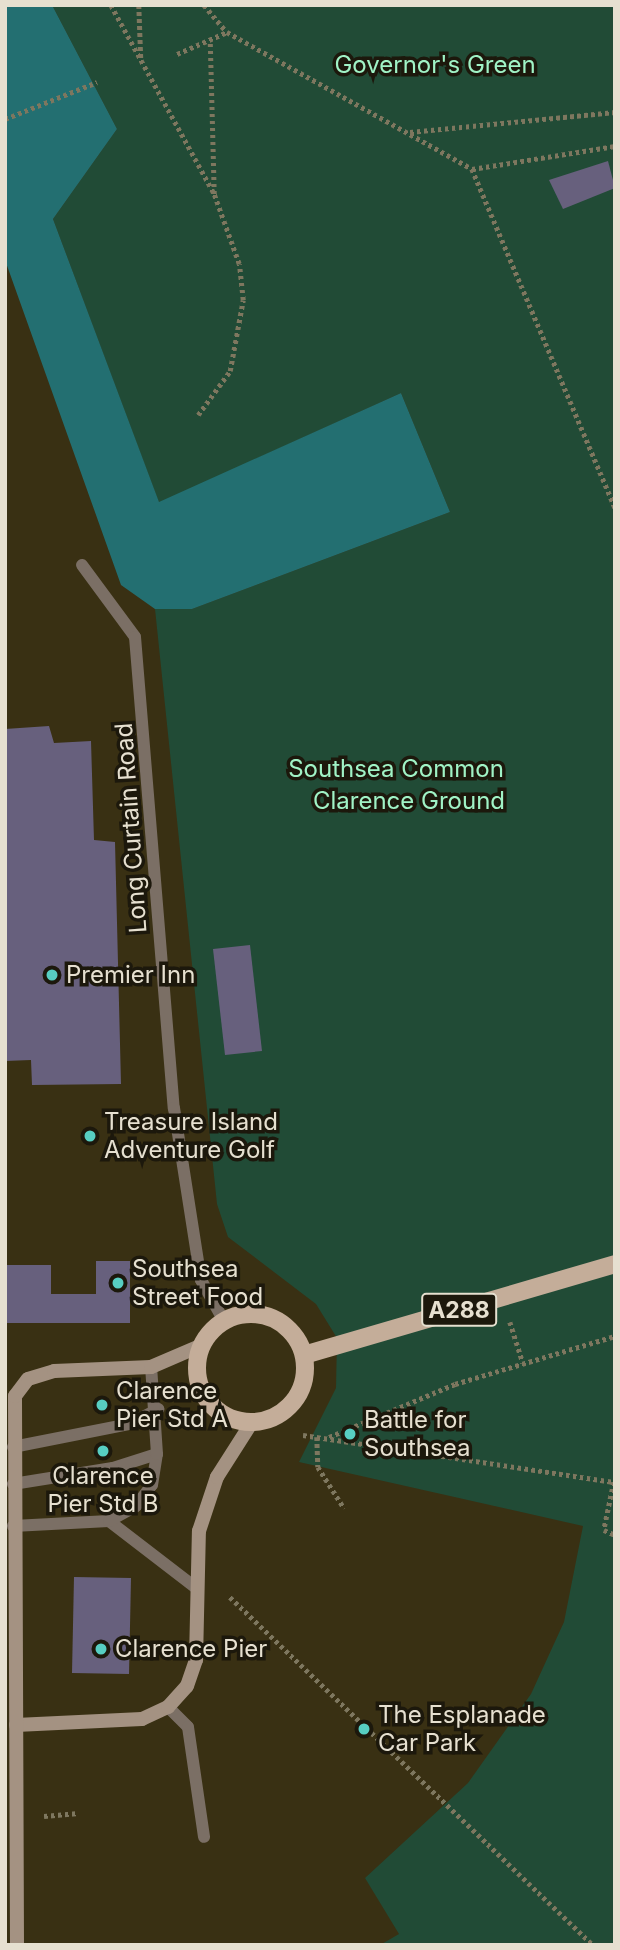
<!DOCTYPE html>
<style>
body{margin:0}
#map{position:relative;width:620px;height:1950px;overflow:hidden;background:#393013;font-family:Inter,sans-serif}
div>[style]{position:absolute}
.green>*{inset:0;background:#214b36}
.water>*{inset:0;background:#236f71}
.building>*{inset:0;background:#67607d}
.path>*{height:4.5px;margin-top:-2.25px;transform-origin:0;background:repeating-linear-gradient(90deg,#7e775f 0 3.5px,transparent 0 7px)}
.lane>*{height:12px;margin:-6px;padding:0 6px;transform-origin:6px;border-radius:6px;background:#7b6f65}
.secondary>*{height:14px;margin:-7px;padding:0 7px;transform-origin:7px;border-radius:7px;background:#a49282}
.primary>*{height:18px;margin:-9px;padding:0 9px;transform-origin:9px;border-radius:9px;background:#c4ad99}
.primary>.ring{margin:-9px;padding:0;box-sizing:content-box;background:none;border:18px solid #c4ad99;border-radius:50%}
.dots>*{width:19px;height:19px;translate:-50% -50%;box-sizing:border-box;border:4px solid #1c180c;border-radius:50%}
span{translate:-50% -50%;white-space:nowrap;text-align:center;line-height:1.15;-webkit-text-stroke:7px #1c180c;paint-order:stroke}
.shield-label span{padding:2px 5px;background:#1c180c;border:2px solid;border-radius:5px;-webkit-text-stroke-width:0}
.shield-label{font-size:23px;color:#e6e0d0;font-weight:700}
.park-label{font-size:24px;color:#a0f3c6}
.street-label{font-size:24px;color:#e6e0d0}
.poi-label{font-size:24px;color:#e6e0d0}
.left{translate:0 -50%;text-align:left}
.frame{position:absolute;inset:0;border:7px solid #e6e0d0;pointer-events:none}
</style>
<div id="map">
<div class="green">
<i style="clip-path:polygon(52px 5px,615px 5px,615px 1945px,380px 1945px,399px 1934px,365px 1878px,468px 1783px,531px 1694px,564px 1622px,583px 1526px,299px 1462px,336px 1388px,337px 1338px,316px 1304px,228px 1237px,217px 1204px,155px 609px,192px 609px,450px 512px,401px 393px,159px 503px,53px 219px,117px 129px)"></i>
</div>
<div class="water">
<i style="clip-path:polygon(5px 5px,52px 5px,117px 129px,53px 219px,159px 502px,401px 393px,450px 512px,192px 609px,155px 609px,121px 585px,5px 260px)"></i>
</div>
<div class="building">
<i style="clip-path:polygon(608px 161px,615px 188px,563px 209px,549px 180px)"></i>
<i style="clip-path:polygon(49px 726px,54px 743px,91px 741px,94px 840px,115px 842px,121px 1084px,32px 1085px,31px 1060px,5px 1061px,5px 729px)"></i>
<i style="clip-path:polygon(250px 945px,262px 1051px,225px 1055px,213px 949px)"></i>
<i style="clip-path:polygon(96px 1261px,130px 1261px,130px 1323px,5px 1323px,5px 1265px,51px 1265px,51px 1294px,96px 1294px)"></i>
<i style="clip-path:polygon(74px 1577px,131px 1578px,129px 1674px,72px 1673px)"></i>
</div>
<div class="path">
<i style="left:111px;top:5px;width:214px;rotate:61.3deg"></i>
<i style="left:139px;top:5px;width:55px;rotate:87.9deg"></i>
<i style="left:204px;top:5px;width:35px;rotate:50deg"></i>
<i style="left:227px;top:32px;width:281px;rotate:29.2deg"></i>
<i style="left:472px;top:169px;width:368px;rotate:67.1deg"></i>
<i style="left:177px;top:54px;width:55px;rotate:-23.7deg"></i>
<i style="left:5px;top:119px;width:99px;rotate:-21.9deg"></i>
<i style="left:410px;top:132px;width:206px;rotate:-5.6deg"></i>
<i style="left:472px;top:169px;width:145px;rotate:-9.1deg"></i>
<i style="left:198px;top:415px;width:54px;rotate:-54deg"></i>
<i style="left:230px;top:371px;width:72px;rotate:-79.6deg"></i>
<i style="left:243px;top:300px;width:36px;rotate:-96deg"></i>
<i style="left:239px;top:264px;width:74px;rotate:-109.7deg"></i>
<i style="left:214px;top:194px;width:154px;rotate:-91.5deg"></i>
<i style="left:510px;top:1322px;width:43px;rotate:72.4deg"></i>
<i style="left:303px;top:1435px;width:316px;rotate:8.6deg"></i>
<i style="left:317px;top:1437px;width:30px;rotate:88deg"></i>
<i style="left:318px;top:1467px;width:49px;rotate:57.6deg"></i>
<i style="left:329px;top:1437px;width:137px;rotate:-22.8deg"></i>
<i style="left:455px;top:1384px;width:167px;rotate:-16.7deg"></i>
<i style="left:614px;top:1482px;width:49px;rotate:101.8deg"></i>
<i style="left:604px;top:1530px;width:12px;rotate:24deg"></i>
<i style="left:230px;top:1597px;width:503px;rotate:43.79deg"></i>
<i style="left:44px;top:1816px;width:32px;rotate:-5deg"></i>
</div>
<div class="lane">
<i style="left:82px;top:565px;width:89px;rotate:53.6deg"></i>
<i style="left:135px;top:637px;width:473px;rotate:85.3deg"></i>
<i style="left:174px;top:1108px;width:174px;rotate:81.1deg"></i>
<i style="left:201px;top:1280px;width:47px;rotate:60.7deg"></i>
<i style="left:13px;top:1447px;width:118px;rotate:-11.2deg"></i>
<i style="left:129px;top:1424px;width:33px;rotate:-27deg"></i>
<i style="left:13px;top:1484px;width:101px;rotate:-9.1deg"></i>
<i style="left:113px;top:1468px;width:46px;rotate:-17.7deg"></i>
<i style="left:109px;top:1521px;width:110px;rotate:37.6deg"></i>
<i style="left:13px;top:1526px;width:96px;rotate:-3deg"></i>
<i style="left:109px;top:1521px;width:31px;rotate:-29deg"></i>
<i style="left:136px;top:1506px;width:26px;rotate:-53deg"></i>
<i style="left:152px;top:1485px;width:31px;rotate:-81deg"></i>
<i style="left:157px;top:1454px;width:87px;rotate:-93.9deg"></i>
<i style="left:168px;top:1707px;width:28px;rotate:45deg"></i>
<i style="left:188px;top:1727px;width:111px;rotate:81.7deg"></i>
</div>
<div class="secondary">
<i style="left:16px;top:1725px;width:126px;rotate:-2.7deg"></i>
<i style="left:142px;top:1719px;width:29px;rotate:-25deg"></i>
<i style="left:168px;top:1707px;width:28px;rotate:-48deg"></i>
<i style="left:187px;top:1686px;width:28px;rotate:-71deg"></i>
<i style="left:196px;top:1660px;width:129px;rotate:-88.7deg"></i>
<i style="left:199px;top:1531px;width:57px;rotate:-71.6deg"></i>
<i style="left:217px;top:1477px;width:65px;rotate:-57.5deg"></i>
<i style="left:17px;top:1945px;width:549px;rotate:-90.21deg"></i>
<i style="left:15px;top:1396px;width:21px;rotate:-53deg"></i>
<i style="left:28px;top:1379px;width:27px;rotate:-17deg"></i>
<i style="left:54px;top:1371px;width:97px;rotate:-2.4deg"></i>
<i style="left:151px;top:1367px;width:56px;rotate:-23.3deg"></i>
</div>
<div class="primary">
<i class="ring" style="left:197px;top:1314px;width:90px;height:90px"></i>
<i style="left:304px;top:1355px;width:324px;rotate:-16.3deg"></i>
</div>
<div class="dots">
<i style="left:52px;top:975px;background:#57cec2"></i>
<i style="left:90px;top:1136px;background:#57cec2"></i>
<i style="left:118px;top:1283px;background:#57cec2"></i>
<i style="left:102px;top:1405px;background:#57cec2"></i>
<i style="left:350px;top:1434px;background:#57cec2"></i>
<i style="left:103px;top:1451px;background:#57cec2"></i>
<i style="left:101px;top:1649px;background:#57cec2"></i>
<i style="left:364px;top:1729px;background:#57cec2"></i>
</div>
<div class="shield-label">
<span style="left:459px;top:1310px">A288</span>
</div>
<div class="park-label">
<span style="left:435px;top:65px">Governor's Green</span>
<span style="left:396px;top:769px">Southsea Common</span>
<span style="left:409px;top:801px">Clarence Ground</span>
</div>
<div class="street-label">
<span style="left:131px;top:828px;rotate:-94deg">Long Curtain Road</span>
</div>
<div class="poi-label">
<span class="left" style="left:66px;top:975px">Premier Inn</span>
<span class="left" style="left:104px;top:1136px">Treasure Island<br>Adventure Golf</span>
<span class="left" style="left:132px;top:1283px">Southsea<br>Street Food</span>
<span class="left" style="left:116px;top:1405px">Clarence<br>Pier Std A</span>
<span class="left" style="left:364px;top:1434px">Battle for<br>Southsea</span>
<span style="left:103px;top:1490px">Clarence<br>Pier Std B</span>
<span class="left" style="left:115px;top:1649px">Clarence Pier</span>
<span class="left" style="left:378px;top:1729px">The Esplanade<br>Car Park</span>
</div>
<div class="frame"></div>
</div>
